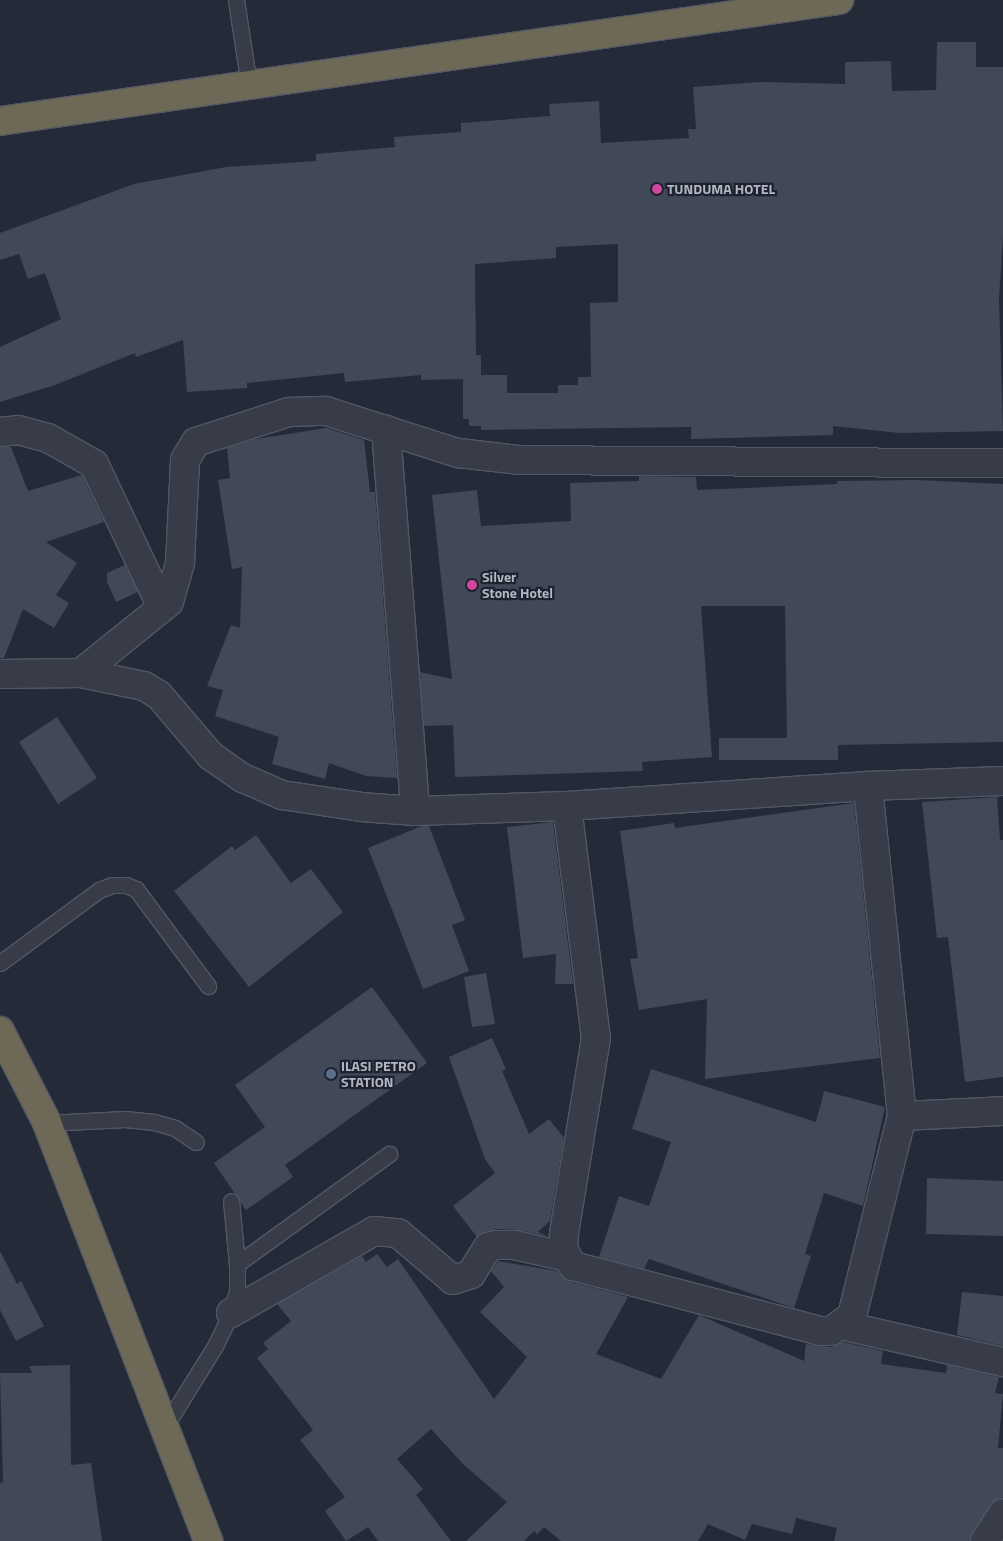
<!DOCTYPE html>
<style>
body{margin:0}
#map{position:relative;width:1003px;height:1541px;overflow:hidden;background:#252a39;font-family:"Titillium Web",sans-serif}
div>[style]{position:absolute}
.building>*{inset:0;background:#414858}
.roads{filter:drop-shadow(1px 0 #535764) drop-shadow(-1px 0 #535764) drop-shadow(0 1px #535764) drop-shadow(0 -1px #535764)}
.lane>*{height:15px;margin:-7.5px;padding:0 7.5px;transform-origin:7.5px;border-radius:7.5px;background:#383c49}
.street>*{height:28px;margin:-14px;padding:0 14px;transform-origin:14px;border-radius:14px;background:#383c49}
.highway>*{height:28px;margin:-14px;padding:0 14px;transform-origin:14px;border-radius:14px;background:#6e6956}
.dots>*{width:14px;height:14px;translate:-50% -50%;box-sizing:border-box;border:2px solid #1d222e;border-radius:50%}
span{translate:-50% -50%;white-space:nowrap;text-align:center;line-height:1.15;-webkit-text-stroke:4.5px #1d222e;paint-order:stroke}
.poi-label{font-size:14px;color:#b3b7c5;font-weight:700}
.left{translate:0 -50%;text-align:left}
</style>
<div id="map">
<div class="building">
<i style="clip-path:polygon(evenodd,937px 42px,976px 42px,976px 67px,1003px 67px,1003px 237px,999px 298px,1003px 431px,899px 433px,833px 426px,833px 435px,691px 439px,691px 427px,481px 430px,481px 426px,469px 426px,469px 419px,463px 419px,463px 379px,421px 380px,421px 375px,345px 382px,344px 373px,247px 383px,247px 388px,187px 392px,183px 340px,136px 357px,135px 353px,55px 385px,0 402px,0 347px,61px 319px,45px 273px,28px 279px,19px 254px,0 260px,0 233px,134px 184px,226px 167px,316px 161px,316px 154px,395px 147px,394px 137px,461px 132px,461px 123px,550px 116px,549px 104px,599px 101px,601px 143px,689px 138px,688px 129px,696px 129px,693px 87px,760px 82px,845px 84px,845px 62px,891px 61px,892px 91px,936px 90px,937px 42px,618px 244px,618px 302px,590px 303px,591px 377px,578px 377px,578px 385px,558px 385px,558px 393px,507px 393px,507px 375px,481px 375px,481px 355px,476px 355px,475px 264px,556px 258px,556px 247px,618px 244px)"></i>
<i style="clip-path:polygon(326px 428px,364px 440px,370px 492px,375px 492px,397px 778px,366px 776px,329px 763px,325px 779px,272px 764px,279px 737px,215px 716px,223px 690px,207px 686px,231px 625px,240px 628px,242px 567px,232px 569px,218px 480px,230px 478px,227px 448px,256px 439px)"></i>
<i style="clip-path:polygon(0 447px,11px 447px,28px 491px,82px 475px,104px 522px,46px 542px,77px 563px,56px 595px,69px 603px,54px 628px,23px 609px,4px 658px,0 658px)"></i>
<i style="clip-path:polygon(639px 476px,696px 477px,697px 490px,837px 484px,837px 481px,917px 480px,1003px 484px,1003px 742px,838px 745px,838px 760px,719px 760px,719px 738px,787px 738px,785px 606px,701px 606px,712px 757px,642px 762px,643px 771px,455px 777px,453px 725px,424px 726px,420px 672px,452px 679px,432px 495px,477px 490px,481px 526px,571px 521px,570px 483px,639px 481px)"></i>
<i style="clip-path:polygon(125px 565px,138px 592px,116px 602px,107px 582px,107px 573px)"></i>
<i style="clip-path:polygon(57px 717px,97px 778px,58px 804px,19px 742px)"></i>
<i style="clip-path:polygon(997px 797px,1000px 840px,1003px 840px,1003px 1077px,965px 1082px,948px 937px,937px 938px,922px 802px)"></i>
<i style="clip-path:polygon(854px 803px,880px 1058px,705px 1079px,707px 999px,639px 1010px,630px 959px,638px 958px,620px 831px,674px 823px,675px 828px)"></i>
<i style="clip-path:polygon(553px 822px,573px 984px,555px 984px,556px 954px,523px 958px,507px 827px)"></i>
<i style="clip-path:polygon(422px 826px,429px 826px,465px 920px,452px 925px,469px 971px,423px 989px,368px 848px)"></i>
<i style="clip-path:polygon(256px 835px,291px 883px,311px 869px,343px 912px,249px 987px,174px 891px,232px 846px,235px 850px)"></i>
<i style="clip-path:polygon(486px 973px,495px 1024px,472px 1027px,464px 977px)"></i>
<i style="clip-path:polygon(372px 987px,427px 1063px,285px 1165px,293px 1177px,246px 1210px,214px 1163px,265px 1127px,235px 1085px)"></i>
<i style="clip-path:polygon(492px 1038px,506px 1069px,502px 1071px,529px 1134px,549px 1119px,564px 1138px,550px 1221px,538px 1232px,547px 1236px,517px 1230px,496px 1229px,477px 1237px,453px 1206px,495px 1173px,485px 1159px,449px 1057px)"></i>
<i style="clip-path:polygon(651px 1069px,816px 1122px,824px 1091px,885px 1107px,863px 1206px,824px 1193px,805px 1254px,811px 1256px,794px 1308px,649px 1259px,644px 1269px,599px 1257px,619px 1196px,649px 1206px,671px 1142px,632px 1129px)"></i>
<i style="clip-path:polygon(927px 1178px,1003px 1181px,1003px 1236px,926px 1234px)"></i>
<i style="clip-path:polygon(0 1251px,17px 1284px,21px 1281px,44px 1326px,16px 1341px,0 1310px)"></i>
<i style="clip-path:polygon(377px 1254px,387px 1267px,398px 1259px,494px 1399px,527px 1357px,480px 1312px,504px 1287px,491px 1271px,498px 1261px,557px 1271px,569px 1281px,628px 1297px,596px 1354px,661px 1379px,699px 1315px,804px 1361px,806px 1344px,831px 1347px,843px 1342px,883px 1351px,881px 1364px,946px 1373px,947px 1365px,999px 1377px,995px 1393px,1003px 1394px,998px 1448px,1003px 1448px,1003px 1497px,990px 1505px,969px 1541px,834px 1541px,837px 1528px,796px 1518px,792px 1534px,752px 1524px,745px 1540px,708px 1524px,698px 1541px,561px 1541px,544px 1527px,537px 1534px,534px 1531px,524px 1541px,466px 1541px,507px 1502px,464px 1465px,431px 1429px,397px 1459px,423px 1489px,416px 1495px,451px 1541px,378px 1541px,368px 1527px,346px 1541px,325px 1511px,345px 1497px,300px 1440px,313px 1430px,257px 1358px,268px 1349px,263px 1343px,291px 1321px,277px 1304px,362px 1256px,366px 1262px)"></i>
<i style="clip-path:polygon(962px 1292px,1003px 1296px,1003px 1346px,957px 1335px)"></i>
<i style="clip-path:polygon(70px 1365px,71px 1465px,91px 1463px,102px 1541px,0 1541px,0 1483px,3px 1482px,0 1373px,32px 1373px,29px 1366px)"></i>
</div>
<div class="roads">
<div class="lane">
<i style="left:236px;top:0;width:86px;rotate:81.3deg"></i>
<i style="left:0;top:963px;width:123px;rotate:-36.4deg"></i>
<i style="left:99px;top:890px;width:14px;rotate:-21deg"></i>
<i style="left:112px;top:885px;width:14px"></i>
<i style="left:126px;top:885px;width:11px;rotate:22deg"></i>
<i style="left:136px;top:889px;width:121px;rotate:53.4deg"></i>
<i style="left:47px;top:1123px;width:78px;rotate:-2.9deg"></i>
<i style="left:125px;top:1119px;width:29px;rotate:6deg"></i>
<i style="left:154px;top:1122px;width:22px;rotate:16deg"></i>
<i style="left:175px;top:1128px;width:25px;rotate:34deg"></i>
<i style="left:237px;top:1264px;width:188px;rotate:-35.9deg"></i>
<i style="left:166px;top:1425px;width:93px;rotate:-58.2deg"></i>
<i style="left:215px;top:1346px;width:37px;rotate:-64deg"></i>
<i style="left:231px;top:1313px;width:24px;rotate:-75deg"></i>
<i style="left:237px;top:1290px;width:26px;rotate:-90deg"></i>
<i style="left:237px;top:1264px;width:63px;rotate:-95.4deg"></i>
</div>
<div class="street">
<i style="left:386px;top:430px;width:382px;rotate:85.6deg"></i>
<i style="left:0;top:432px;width:18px;rotate:-6deg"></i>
<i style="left:18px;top:430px;width:31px;rotate:15deg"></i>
<i style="left:48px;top:438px;width:53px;rotate:29.5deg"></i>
<i style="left:94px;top:464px;width:158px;rotate:64.6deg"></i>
<i style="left:81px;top:673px;width:113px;rotate:-38.9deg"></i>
<i style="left:169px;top:602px;width:41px;rotate:-74.2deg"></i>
<i style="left:180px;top:563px;width:103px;rotate:-87.2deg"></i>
<i style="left:185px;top:460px;width:21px;rotate:-59deg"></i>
<i style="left:196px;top:442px;width:98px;rotate:-17.9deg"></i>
<i style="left:289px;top:412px;width:37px;rotate:-2deg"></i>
<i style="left:326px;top:411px;width:139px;rotate:17.7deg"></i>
<i style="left:458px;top:453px;width:61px;rotate:6.5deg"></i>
<i style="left:519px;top:460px;width:484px;rotate:0.4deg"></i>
<i style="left:0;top:674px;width:81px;rotate:-0.7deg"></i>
<i style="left:81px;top:673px;width:64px;rotate:11.7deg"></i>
<i style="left:144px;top:686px;width:17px;rotate:31deg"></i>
<i style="left:159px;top:695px;width:80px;rotate:49.6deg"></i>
<i style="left:211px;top:756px;width:39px;rotate:35deg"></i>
<i style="left:243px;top:778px;width:43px;rotate:23.6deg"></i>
<i style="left:282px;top:795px;width:80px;rotate:8.6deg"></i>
<i style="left:361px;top:807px;width:54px;rotate:4.2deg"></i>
<i style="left:415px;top:811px;width:152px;rotate:-1.9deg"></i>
<i style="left:567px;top:806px;width:302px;rotate:-3.8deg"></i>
<i style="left:868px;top:786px;width:135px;rotate:-2.1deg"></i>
<i style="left:567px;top:806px;width:234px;rotate:82.9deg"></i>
<i style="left:596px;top:1038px;width:199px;rotate:99.3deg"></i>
<i style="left:564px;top:1234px;width:13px;rotate:94deg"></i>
<i style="left:563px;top:1247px;width:11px;rotate:68deg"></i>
<i style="left:567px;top:1257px;width:11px;rotate:56deg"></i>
<i style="left:573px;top:1266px;width:255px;rotate:14.7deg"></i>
<i style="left:820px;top:1331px;width:11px"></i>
<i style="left:831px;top:1331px;width:26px;rotate:-36deg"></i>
<i style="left:852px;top:1316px;width:206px;rotate:-76deg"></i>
<i style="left:902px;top:1116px;width:332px;rotate:-95.9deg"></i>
<i style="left:902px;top:1116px;width:101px;rotate:-2.8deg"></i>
<i style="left:231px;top:1313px;width:165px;rotate:-29.8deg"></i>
<i style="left:374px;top:1231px;width:24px;rotate:5deg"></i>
<i style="left:398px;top:1233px;width:72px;rotate:40.5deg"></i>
<i style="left:453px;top:1280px;width:19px;rotate:-18deg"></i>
<i style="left:471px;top:1274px;width:32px;rotate:-58deg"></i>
<i style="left:488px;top:1247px;width:8px;rotate:-14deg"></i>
<i style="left:496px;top:1245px;width:18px"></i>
<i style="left:514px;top:1245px;width:54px;rotate:12.8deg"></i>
<i style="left:841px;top:1325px;width:166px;rotate:12.9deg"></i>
<i style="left:985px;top:1541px;width:33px;rotate:-57deg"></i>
</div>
<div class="highway">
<i style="left:0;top:121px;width:848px;rotate:-8.21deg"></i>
<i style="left:0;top:1031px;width:103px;rotate:62.9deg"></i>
<i style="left:47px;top:1123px;width:448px;rotate:68.9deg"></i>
</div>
</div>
<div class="dots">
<i style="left:657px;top:189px;background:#d1479c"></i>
<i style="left:472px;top:585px;background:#d1479c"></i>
<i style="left:331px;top:1074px;background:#5c6f8a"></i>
</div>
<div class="poi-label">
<span class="left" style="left:667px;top:189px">TUNDUMA HOTEL</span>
<span class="left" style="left:482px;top:585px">Silver<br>Stone Hotel</span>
<span class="left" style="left:341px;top:1074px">ILASI PETRO<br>STATION</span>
</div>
</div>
